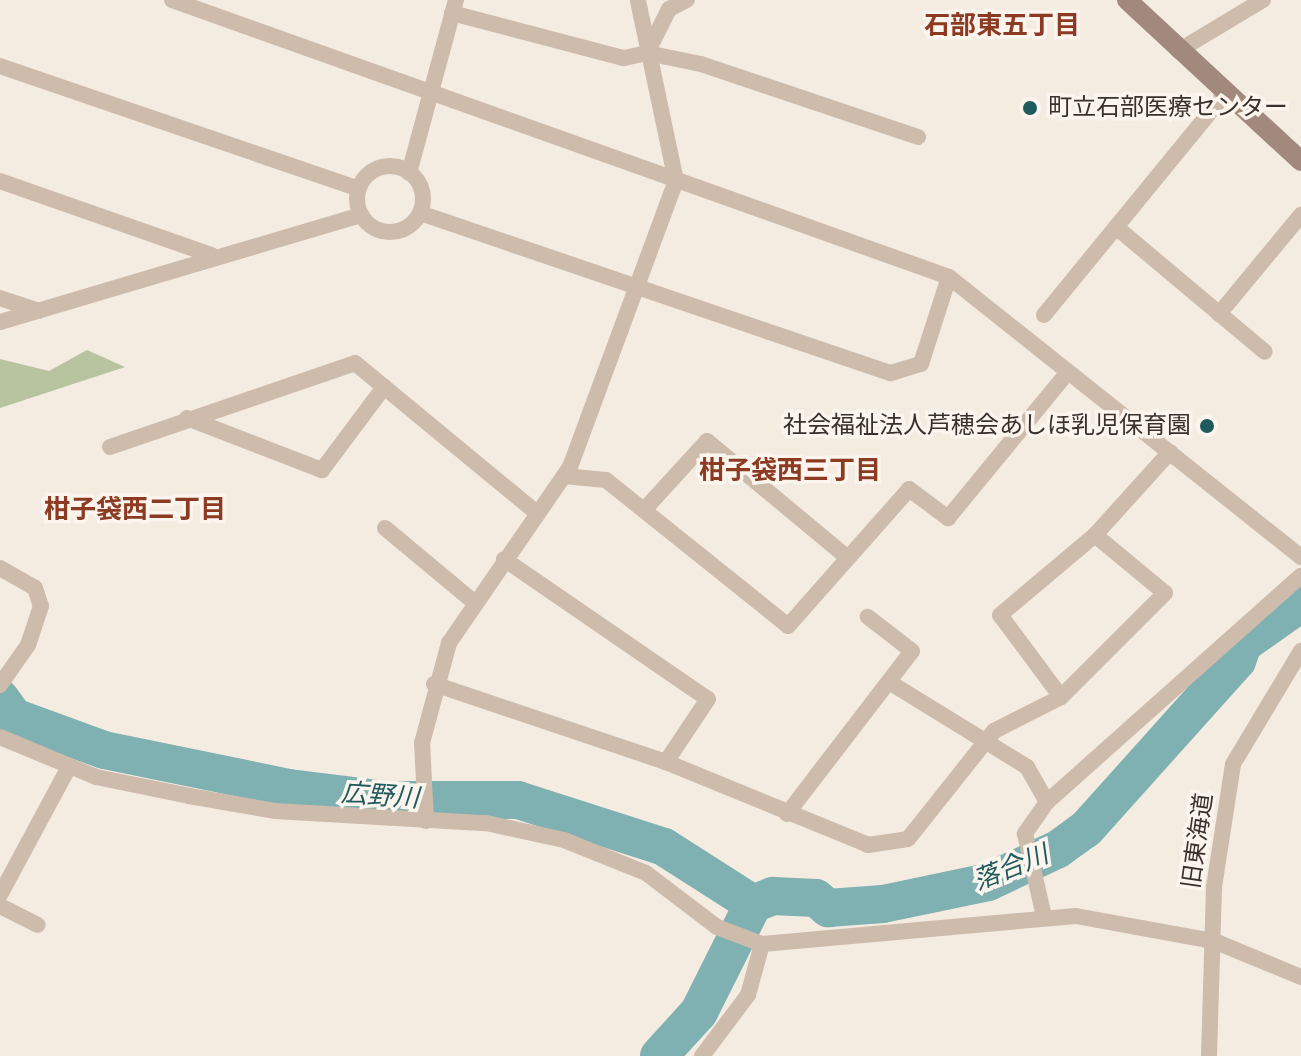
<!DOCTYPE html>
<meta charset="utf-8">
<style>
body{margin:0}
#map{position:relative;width:1301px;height:1056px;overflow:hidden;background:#f4ebe1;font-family:"DejaVu Sans","Noto Sans JP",sans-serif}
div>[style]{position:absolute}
.green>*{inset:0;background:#b8c4a0}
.river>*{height:38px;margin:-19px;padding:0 19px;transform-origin:19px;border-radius:19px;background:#7fb0b2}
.street>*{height:16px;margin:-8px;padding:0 8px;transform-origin:8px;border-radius:8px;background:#cdbbac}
.street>.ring{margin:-8px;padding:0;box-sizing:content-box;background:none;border:16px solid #cdbbac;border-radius:50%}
.secondary>*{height:20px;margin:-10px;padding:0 10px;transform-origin:10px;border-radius:10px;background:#a18a7d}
.dots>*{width:22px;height:22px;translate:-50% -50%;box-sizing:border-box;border:4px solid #fbf5ee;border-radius:50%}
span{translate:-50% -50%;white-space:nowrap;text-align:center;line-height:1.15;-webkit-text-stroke:7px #fbf5ee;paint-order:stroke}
.poi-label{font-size:24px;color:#3b302b}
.left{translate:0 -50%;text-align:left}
.right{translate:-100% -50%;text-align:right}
.street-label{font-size:24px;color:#3b302b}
.neighbourhood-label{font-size:26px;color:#8c3b22;font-weight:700}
.water-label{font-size:26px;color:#1f5a5e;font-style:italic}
</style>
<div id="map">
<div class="green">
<i style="clip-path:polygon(87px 350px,125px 367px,0 408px,0 359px,49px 371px)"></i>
</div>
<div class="river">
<i style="left:0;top:698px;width:24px;rotate:54deg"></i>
<i style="left:14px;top:717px;width:96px;rotate:20.1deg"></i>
<i style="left:104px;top:750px;width:189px;rotate:11.6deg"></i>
<i style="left:289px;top:788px;width:98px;rotate:7.1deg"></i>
<i style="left:386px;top:800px;width:132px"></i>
<i style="left:518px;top:800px;width:153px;rotate:17.8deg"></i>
<i style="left:664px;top:847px;width:106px;rotate:32.6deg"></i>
<i style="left:659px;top:1056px;width:59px;rotate:-47.7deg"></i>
<i style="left:699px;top:1012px;width:121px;rotate:-63.4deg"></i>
<i style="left:753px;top:904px;width:22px;rotate:-22deg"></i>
<i style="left:773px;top:896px;width:43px;rotate:2.7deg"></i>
<i style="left:816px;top:898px;width:16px;rotate:40deg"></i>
<i style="left:828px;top:908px;width:55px;rotate:-4.2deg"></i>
<i style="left:883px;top:904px;width:107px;rotate:-11.8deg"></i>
<i style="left:988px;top:882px;width:77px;rotate:-25.2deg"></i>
<i style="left:1058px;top:849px;width:34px;rotate:-36deg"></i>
<i style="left:1086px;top:829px;width:226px;rotate:-48.1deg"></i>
<i style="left:1237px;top:661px;width:18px;rotate:-71deg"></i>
<i style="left:1243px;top:644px;width:71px;rotate:-35.3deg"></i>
</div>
<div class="street">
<i style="left:172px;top:0;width:825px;rotate:19.62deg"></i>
<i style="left:949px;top:277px;width:450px;rotate:38.5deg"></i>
<i style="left:452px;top:13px;width:178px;rotate:14.7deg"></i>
<i style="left:624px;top:58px;width:24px;rotate:-12deg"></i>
<i style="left:647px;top:53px;width:55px;rotate:11.5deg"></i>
<i style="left:701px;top:64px;width:229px;rotate:18.6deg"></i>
<i style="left:1178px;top:51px;width:99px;rotate:-31deg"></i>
<i style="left:647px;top:53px;width:49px;rotate:-63.4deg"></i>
<i style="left:669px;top:9px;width:20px;rotate:-27deg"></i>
<i style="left:0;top:66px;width:379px;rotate:18.9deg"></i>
<i class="ring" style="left:357px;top:166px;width:50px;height:50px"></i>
<i style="left:409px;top:173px;width:179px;rotate:-74.8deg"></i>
<i style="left:0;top:181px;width:224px;rotate:19.3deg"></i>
<i style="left:420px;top:213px;width:497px;rotate:18.8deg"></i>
<i style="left:891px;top:373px;width:31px;rotate:-17deg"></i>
<i style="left:921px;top:364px;width:91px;rotate:-72.2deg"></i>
<i style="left:1116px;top:227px;width:194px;rotate:40deg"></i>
<i style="left:0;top:298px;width:41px;rotate:18.4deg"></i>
<i style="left:1219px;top:314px;width:129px;rotate:-50.4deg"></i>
<i style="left:1044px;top:315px;width:284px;rotate:-50.7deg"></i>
<i style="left:0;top:322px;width:377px;rotate:-16.5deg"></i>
<i style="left:187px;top:418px;width:145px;rotate:21.1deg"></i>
<i style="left:322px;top:470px;width:104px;rotate:-53.2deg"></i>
<i style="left:110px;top:447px;width:259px;rotate:-18.9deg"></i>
<i style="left:355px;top:363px;width:234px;rotate:39.5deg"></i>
<i style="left:564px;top:476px;width:42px;rotate:5.4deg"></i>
<i style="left:606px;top:480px;width:233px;rotate:38.7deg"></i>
<i style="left:788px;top:626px;width:183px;rotate:-48.5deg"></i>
<i style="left:909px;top:489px;width:49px;rotate:36.6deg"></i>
<i style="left:948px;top:518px;width:188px;rotate:-50.6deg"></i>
<i style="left:644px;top:510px;width:93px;rotate:-47.6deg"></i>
<i style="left:707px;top:441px;width:183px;rotate:39.7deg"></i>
<i style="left:385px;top:528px;width:117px;rotate:39.8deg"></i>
<i style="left:504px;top:559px;width:247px;rotate:34.5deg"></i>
<i style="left:708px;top:699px;width:76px;rotate:123.7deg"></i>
<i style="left:0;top:568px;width:40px;rotate:29.7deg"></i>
<i style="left:35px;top:588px;width:19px;rotate:72deg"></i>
<i style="left:41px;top:606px;width:41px;rotate:108.4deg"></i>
<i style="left:28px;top:645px;width:49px;rotate:125deg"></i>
<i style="left:889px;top:682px;width:162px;rotate:31.6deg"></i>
<i style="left:1027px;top:767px;width:40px;rotate:60.3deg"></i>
<i style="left:1047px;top:802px;width:39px;rotate:125deg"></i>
<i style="left:1025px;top:834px;width:84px;rotate:77deg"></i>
<i style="left:434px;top:684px;width:245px;rotate:18.6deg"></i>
<i style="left:666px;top:762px;width:218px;rotate:22.3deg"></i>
<i style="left:868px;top:845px;width:40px;rotate:-8.5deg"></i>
<i style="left:908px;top:839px;width:138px;rotate:-51.5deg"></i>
<i style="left:994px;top:731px;width:75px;rotate:-26.9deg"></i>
<i style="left:1061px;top:697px;width:147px;rotate:-45deg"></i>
<i style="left:1165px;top:593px;width:91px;rotate:-140.4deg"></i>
<i style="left:1061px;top:697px;width:102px;rotate:-126.6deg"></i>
<i style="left:1000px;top:615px;width:124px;rotate:-40.1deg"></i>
<i style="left:1095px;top:535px;width:112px;rotate:-47.9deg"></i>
<i style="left:0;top:737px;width:104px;rotate:22.6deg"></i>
<i style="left:96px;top:777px;width:95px;rotate:11.5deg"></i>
<i style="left:189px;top:796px;width:87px;rotate:9.9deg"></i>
<i style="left:275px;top:811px;width:211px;rotate:3.3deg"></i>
<i style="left:486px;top:823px;width:80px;rotate:12.3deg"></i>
<i style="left:564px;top:840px;width:88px;rotate:21.9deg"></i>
<i style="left:646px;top:873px;width:89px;rotate:37.3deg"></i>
<i style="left:717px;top:927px;width:48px;rotate:20.7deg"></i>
<i style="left:762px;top:944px;width:315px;rotate:-5.1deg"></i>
<i style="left:1076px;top:916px;width:140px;rotate:10.3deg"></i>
<i style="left:1214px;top:941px;width:94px;rotate:22.5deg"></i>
<i style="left:1047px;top:802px;width:340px;rotate:-41.7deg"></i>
<i style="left:787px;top:814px;width:205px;rotate:-52.5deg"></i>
<i style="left:912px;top:651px;width:56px;rotate:-142.3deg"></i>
<i style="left:426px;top:821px;width:78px;rotate:-92.9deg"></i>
<i style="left:422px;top:743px;width:104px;rotate:-74.9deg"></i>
<i style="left:449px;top:643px;width:214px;rotate:-55.5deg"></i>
<i style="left:570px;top:467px;width:305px;rotate:-69.7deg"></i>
<i style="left:676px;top:181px;width:185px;rotate:-101.9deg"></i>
<i style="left:0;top:895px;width:145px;rotate:-61.7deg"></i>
<i style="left:0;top:906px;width:42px;rotate:26.6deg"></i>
<i style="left:702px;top:1056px;width:76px;rotate:-53deg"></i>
<i style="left:748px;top:995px;width:53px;rotate:-74.6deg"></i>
<i style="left:1209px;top:1056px;width:169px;rotate:-88.3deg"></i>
<i style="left:1214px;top:887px;width:124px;rotate:-81.2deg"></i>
<i style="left:1233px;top:764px;width:132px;rotate:-59deg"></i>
</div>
<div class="secondary">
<i style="left:1127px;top:0;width:237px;rotate:42.8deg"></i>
</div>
<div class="dots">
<i style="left:1030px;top:108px;background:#1f5a5e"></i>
<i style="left:1207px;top:426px;background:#1f5a5e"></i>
</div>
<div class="poi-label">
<span class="left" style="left:1048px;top:108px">町立石部医療センター</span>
<span class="right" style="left:1191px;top:426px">社会福祉法人芦穂会あしほ乳児保育園</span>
</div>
<div class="street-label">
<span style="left:1198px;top:841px;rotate:-82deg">旧東海道</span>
</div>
<div class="neighbourhood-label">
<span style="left:1002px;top:26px">石部東五丁目</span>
<span style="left:790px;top:471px">柑子袋西三丁目</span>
<span style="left:135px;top:510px">柑子袋西二丁目</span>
</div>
<div class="water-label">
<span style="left:380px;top:796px;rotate:4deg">広野川</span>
<span style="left:1011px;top:868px;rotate:-22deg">落合川</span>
</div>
</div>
